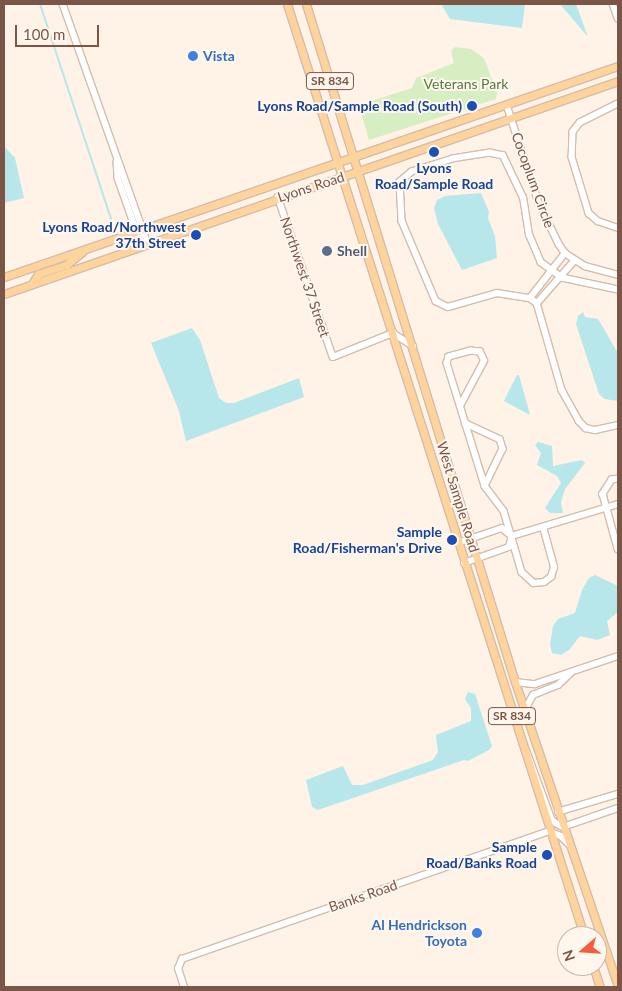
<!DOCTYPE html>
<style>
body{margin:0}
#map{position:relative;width:622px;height:991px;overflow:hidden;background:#fef3e6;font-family:Lato,sans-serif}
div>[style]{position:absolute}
.green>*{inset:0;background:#d7eec2}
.water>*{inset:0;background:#b7e6eb}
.stream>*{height:2px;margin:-1px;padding:0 1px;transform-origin:1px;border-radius:1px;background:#b7e6eb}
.roads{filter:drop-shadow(1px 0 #d4bcad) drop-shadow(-1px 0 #d4bcad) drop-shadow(0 1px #d4bcad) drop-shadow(0 -1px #d4bcad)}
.minor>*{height:5.5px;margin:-2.75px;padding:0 2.75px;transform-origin:2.75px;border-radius:2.75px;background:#fff}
.major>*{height:7px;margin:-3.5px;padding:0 3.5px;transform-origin:3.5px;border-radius:3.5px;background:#ffd49c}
.dots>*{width:14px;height:14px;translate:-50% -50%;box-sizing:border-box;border:2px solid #fff7ee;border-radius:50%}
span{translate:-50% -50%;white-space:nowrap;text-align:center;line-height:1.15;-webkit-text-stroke:4px #fff7ee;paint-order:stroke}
.shield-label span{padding:1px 4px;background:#fff7ee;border:1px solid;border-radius:4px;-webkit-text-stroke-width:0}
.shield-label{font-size:12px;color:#7b5647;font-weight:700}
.shop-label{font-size:14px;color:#366cbe;font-weight:700}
.left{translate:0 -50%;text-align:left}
.right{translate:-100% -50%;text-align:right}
.park-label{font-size:14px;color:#527c3b}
.transit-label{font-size:14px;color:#164399;font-weight:700}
.street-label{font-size:14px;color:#7b5647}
.service-label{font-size:14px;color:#4e5e75;font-weight:700}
.frame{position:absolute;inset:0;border:5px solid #7b5647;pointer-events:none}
.north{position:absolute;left:557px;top:926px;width:50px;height:50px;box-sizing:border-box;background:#fff7ee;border:1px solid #cab7ab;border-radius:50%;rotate:251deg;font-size:14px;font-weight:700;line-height:20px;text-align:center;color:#7b5647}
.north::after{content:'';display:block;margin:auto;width:18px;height:22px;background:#f55c3e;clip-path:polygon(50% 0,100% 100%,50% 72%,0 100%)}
.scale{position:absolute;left:15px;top:25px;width:84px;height:22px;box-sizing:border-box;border:2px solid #7b5647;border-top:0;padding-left:6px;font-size:15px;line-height:18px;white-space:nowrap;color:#7b5647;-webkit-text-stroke:4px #fff7ee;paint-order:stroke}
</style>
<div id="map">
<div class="green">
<i style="clip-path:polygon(455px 47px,471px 49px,484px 58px,497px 93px,496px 99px,369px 140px,359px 105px,412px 88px,416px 78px,454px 63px,451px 51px)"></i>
</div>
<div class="water">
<i style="clip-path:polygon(441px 4px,525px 4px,522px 28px,450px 19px)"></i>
<i style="clip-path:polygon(560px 4px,576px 4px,588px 37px)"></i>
<i style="clip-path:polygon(4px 146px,15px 158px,24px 198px,4px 203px)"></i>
<i style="clip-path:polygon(481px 193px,489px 212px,488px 218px,495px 236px,497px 258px,462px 270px,438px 224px,434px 208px,437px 200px,445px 196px)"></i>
<i style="clip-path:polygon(583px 312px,585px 317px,598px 319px,618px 353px,618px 401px,605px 399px,599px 394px,576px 324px,578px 316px)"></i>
<i style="clip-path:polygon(192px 328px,200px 340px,219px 398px,226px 403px,234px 403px,299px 378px,304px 397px,186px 441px,179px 411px,151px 343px)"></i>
<i style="clip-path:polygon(517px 375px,519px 375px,530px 415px,504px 401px)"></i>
<i style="clip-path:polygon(538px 442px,552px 446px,553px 466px,582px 460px,585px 463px,565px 489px,561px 502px,563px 513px,550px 513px,545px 508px,561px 483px,557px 476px,537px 465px,541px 453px,535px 445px)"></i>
<i style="clip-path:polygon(595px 575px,618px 586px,618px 612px,607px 621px,610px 635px,597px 640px,580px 636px,569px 650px,561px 655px,552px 653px,550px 644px,553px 626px,558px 619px,575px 613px,582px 590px,589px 578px)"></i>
<i style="clip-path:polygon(468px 692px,475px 694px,492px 746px,489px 750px,468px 761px,464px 760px,318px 810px,312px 807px,306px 780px,343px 766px,352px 785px,363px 785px,433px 760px,438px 752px,436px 735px,471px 721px,471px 708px,465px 699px)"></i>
</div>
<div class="stream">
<i style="left:40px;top:4px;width:226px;rotate:71.7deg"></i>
</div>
<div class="roads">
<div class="minor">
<i style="left:63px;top:4px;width:255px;rotate:70.5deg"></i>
<i style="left:613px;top:4px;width:15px;rotate:70deg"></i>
<i style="left:618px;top:104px;width:42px;rotate:153.4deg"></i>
<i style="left:580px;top:123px;width:11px;rotate:128deg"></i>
<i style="left:573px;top:132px;width:25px;rotate:92deg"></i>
<i style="left:572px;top:157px;width:59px;rotate:73.1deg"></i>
<i style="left:589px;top:213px;width:12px;rotate:42deg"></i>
<i style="left:598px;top:221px;width:21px;rotate:19deg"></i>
<i style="left:507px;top:105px;width:103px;rotate:71.9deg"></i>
<i style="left:539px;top:203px;width:46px;rotate:64deg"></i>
<i style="left:559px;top:244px;width:11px;rotate:56deg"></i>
<i style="left:565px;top:253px;width:24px;rotate:33deg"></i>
<i style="left:585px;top:266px;width:34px;rotate:15deg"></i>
<i style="left:117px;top:162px;width:16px;rotate:86deg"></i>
<i style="left:118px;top:178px;width:72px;rotate:70.6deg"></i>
<i style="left:278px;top:197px;width:169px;rotate:71deg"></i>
<i style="left:333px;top:357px;width:65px;rotate:-21.8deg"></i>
<i style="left:393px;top:333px;width:24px;rotate:33deg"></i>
<i style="left:618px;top:290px;width:57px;rotate:-167.9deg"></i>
<i style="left:562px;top:278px;width:26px;rotate:-144deg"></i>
<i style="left:541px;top:263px;width:30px;rotate:-113deg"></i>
<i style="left:529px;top:235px;width:37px;rotate:-99deg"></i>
<i style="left:523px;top:198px;width:47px;rotate:-115.5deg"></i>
<i style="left:503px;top:156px;width:13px;rotate:-167deg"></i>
<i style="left:490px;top:153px;width:37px;rotate:171deg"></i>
<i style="left:453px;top:159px;width:43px;rotate:162.4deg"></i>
<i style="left:412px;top:172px;width:16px;rotate:140deg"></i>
<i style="left:400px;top:182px;width:39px;rotate:87deg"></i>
<i style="left:402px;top:221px;width:87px;rotate:67deg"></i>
<i style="left:436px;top:301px;width:13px;rotate:27deg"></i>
<i style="left:448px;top:307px;width:51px;rotate:-15.9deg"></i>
<i style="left:497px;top:293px;width:33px;rotate:9deg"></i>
<i style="left:530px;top:298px;width:9px;rotate:36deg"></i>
<i style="left:537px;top:303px;width:91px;rotate:74deg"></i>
<i style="left:562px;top:390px;width:35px;rotate:61deg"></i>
<i style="left:579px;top:421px;width:10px;rotate:45deg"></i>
<i style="left:586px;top:428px;width:9px;rotate:13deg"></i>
<i style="left:595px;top:430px;width:24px;rotate:-12deg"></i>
<i style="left:530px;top:298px;width:57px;rotate:-52.1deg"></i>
<i style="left:537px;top:303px;width:57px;rotate:-48.5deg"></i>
<i style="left:460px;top:406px;width:51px;rotate:-61.9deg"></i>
<i style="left:484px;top:361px;width:10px;rotate:-114deg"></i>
<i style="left:480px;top:352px;width:9px;rotate:-174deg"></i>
<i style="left:471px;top:351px;width:23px;rotate:165deg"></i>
<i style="left:449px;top:357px;width:6px;rotate:108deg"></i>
<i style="left:447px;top:363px;width:129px;rotate:72.8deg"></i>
<i style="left:485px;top:486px;width:31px;rotate:53deg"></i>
<i style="left:504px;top:511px;width:64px;rotate:73.6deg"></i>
<i style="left:522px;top:572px;width:16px;rotate:43deg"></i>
<i style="left:534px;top:583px;width:10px;rotate:-6deg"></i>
<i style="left:544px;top:582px;width:9px;rotate:-36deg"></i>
<i style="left:551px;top:577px;width:10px;rotate:-73deg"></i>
<i style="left:554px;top:567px;width:41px;rotate:-105.4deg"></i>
<i style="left:465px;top:423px;width:38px;rotate:25deg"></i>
<i style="left:500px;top:439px;width:10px;rotate:73deg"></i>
<i style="left:503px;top:449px;width:41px;rotate:115.9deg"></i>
<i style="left:618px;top:479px;width:6px;rotate:171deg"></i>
<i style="left:612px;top:480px;width:17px;rotate:123deg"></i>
<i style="left:603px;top:494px;width:57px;rotate:74.7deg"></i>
<i style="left:512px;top:536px;width:111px;rotate:-16.8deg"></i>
<i style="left:458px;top:543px;width:46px;rotate:-18.8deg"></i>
<i style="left:502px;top:528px;width:13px;rotate:39deg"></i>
<i style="left:464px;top:563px;width:48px;rotate:-19.6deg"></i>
<i style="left:509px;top:547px;width:11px;rotate:-75deg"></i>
<i style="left:515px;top:682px;width:20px;rotate:6deg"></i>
<i style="left:535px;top:684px;width:88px;rotate:-18.6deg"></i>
<i style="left:525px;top:710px;width:17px;rotate:-62deg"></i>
<i style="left:533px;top:695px;width:27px;rotate:-22deg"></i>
<i style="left:558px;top:685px;width:16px;rotate:-43deg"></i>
<i style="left:527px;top:752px;width:72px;rotate:69.8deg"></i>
<i style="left:552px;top:820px;width:5px;rotate:37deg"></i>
<i style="left:556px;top:823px;width:8px;rotate:30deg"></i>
<i style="left:563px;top:827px;width:58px;rotate:-19.1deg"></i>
<i style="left:558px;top:812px;width:63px;rotate:-16.7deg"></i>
<i style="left:184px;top:987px;width:19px;rotate:-108deg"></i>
<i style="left:178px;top:969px;width:11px;rotate:-68deg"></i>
<i style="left:182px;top:959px;width:389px;rotate:-19.2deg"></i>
<i style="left:549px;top:831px;width:13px;rotate:23deg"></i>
<i style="left:561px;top:836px;width:11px;rotate:45deg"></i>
</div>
<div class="major">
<i style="left:287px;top:4px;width:978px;rotate:72.32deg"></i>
<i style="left:306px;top:4px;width:709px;rotate:72.87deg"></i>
<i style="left:515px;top:682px;width:322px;rotate:71.3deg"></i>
<i style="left:4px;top:277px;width:649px;rotate:-18.97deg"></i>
<i style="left:32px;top:284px;width:12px;rotate:-59deg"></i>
<i style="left:38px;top:274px;width:29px;rotate:-18deg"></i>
<i style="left:66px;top:265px;width:21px;rotate:-39deg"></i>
<i style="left:4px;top:294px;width:650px;rotate:-19.13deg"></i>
<i style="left:593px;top:966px;width:22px;rotate:72deg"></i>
</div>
</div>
<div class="dots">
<i style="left:193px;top:56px;background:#3f7fe0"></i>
<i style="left:472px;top:106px;background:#1a4fb4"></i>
<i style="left:434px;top:152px;background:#1a4fb4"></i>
<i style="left:196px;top:235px;background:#1a4fb4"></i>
<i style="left:327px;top:251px;background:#5c6f8a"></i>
<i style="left:452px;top:540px;background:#1a4fb4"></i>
<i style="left:547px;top:855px;background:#1a4fb4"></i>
<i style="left:477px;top:933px;background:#3f7fe0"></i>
</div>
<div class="shield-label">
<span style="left:330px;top:81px">SR 834</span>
<span style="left:512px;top:716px">SR 834</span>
</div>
<div class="shop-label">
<span class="left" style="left:203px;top:56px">Vista</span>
<span class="right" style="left:467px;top:933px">Al Hendrickson<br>Toyota</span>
</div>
<div class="park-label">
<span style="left:466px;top:84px">Veterans Park</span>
</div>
<div class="transit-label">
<span class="right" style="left:462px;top:106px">Lyons Road/Sample Road (South)</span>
<span style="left:434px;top:176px">Lyons<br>Road/Sample Road</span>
<span class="right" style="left:186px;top:235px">Lyons Road/Northwest<br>37th Street</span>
<span class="right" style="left:442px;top:540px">Sample<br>Road/Fisherman's Drive</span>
<span class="right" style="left:537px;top:855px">Sample<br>Road/Banks Road</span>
</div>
<div class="street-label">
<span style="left:533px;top:180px;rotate:70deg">Cocoplum Circle</span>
<span style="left:311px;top:187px;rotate:-18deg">Lyons Road</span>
<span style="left:305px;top:277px;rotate:71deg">Northwest 37 Street</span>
<span style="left:458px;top:497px;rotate:73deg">West Sample Road</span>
<span style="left:363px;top:896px;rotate:-19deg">Banks Road</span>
</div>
<div class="service-label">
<span class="left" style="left:337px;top:251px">Shell</span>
</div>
<div class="frame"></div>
<div class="north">N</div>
<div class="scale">100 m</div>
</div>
